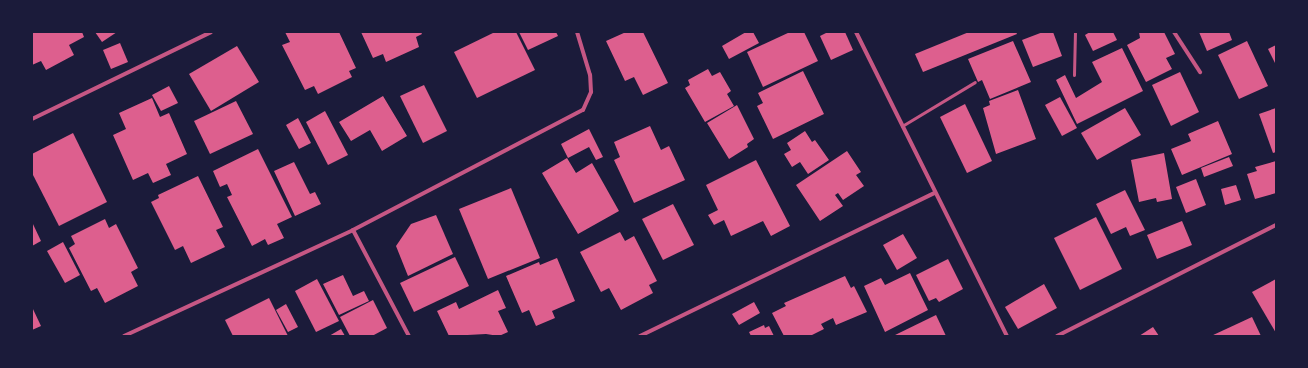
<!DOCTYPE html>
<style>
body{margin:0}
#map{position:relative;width:1308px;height:368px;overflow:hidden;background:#1b1b3a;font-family:"Varela Round",sans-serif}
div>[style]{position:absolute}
.building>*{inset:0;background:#dd5f8e}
.service>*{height:3px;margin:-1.5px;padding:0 1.5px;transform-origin:1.5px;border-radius:1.5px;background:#c65784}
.minor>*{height:4px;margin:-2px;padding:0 2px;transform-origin:2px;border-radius:2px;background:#c65784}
span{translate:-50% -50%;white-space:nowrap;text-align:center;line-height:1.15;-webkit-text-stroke:4px #1b1b3a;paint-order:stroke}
.frame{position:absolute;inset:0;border:33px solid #1b1b3a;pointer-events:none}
</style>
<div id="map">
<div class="building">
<i style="clip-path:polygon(32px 32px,82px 32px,84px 37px,69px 45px,74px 55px,46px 70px,41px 61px,32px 65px)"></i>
<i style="clip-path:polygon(95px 32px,117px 32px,102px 42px)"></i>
<i style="clip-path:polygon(285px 32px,339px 32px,356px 68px,349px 71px,352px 77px,318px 94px,314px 86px,305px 90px,282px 45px,290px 42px)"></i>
<i style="clip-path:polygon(361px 32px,421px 32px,422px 34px,416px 37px,419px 47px,386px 62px,383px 54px,373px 58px)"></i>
<i style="clip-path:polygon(495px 32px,516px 32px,535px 70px,477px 98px,454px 52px)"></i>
<i style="clip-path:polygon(519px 32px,556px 32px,558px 36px,528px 50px)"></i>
<i style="clip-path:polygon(626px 32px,643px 32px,668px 83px,643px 95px,634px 77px,625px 81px,606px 41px)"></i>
<i style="clip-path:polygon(746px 32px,753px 32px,759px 43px,729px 59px,722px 46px)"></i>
<i style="clip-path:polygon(790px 32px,804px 32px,818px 61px,763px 87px,747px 52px)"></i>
<i style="clip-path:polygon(828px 32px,845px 32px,853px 50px,831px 60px,820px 36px)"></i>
<i style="clip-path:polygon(969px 32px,1016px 32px,1017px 34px,923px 72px,915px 54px)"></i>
<i style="clip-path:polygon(1043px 32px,1053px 32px,1062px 56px,1033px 67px,1022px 40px)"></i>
<i style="clip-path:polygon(1090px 32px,1113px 32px,1117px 40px,1093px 51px,1085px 35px)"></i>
<i style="clip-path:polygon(1139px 32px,1164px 32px,1175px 54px,1166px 58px,1172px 69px,1146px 82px,1127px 45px,1140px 38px)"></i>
<i style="clip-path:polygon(1199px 32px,1229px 32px,1232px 40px,1207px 51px)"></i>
<i style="clip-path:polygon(1013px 41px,1031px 82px,990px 99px,982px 80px,978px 82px,968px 59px)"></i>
<i style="clip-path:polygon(1247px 41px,1268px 86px,1239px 99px,1218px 55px)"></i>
<i style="clip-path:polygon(120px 43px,128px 62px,111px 69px,103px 50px)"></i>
<i style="clip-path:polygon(1276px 45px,1276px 65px,1268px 49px)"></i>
<i style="clip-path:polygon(237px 46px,259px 82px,211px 111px,189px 74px)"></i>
<i style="clip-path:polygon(1122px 48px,1143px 91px,1077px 124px,1056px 80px,1065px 75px,1076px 98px,1102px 82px,1092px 62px)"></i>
<i style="clip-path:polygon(708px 69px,712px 76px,720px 72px,731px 91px,727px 94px,734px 106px,705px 122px,685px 88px,690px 85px,688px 80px)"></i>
<i style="clip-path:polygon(803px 71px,824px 114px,773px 139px,757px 106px,763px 103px,758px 93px)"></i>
<i style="clip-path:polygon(1180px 72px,1199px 112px,1171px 126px,1152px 85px)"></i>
<i style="clip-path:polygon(424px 85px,447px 131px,423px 143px,400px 96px)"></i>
<i style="clip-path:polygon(169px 86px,178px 103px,161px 111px,152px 95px)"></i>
<i style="clip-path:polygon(1018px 90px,1036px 139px,996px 154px,983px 108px,990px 105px,989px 101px)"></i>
<i style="clip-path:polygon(383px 96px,407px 136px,382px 151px,370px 130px,351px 141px,339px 122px)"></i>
<i style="clip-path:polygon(1060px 97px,1077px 128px,1062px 136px,1045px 105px)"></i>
<i style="clip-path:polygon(152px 98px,160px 117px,169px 113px,187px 154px,166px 164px,171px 175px,153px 183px,148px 173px,133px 180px,113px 135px,126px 129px,119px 113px)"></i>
<i style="clip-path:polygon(236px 101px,253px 134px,210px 154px,194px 121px)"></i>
<i style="clip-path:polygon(965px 104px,992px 161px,967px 173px,940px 117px)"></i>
<i style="clip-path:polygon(737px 105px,754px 139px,747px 144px,748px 147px,729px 159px,707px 123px)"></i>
<i style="clip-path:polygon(1125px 108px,1141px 135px,1097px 160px,1081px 133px)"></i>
<i style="clip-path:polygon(1276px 108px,1276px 152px,1273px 153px,1259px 114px)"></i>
<i style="clip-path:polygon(325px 111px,348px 155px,328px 165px,306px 122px)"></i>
<i style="clip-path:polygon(298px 118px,311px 143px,299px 149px,286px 125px)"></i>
<i style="clip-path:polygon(1218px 121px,1232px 154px,1182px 175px,1171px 149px,1191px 141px,1188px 134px)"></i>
<i style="clip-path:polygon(650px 126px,661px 150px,669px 146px,685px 180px,634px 203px,614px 160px,620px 157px,614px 142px)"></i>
<i style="clip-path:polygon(589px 129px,603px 157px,596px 160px,589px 147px,568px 158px,561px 144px)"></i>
<i style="clip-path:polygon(805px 131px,812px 142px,815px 140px,829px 160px,808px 174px,800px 162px,792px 167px,784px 154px,791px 150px,787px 143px)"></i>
<i style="clip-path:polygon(73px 133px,107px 202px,59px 226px,32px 173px,32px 154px)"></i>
<i style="clip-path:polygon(258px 149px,292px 217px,277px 224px,284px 238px,268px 245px,265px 239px,252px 246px,227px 197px,232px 195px,227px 184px,220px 187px,213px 171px)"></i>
<i style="clip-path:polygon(847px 151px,861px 172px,856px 175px,864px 186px,843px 200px,838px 193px,835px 195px,843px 206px,820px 221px,796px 185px)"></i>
<i style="clip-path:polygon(1164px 153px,1172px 199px,1157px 202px,1156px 198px,1139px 202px,1131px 160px)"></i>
<i style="clip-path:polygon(1229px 157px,1233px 166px,1204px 177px,1201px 168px)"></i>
<i style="clip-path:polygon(567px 158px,576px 173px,592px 163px,619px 211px,578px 234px,542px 173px)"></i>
<i style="clip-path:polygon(756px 160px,790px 226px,771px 236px,763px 221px,731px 236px,724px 220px,714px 225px,708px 215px,718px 210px,706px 185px)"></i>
<i style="clip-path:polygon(1276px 161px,1276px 193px,1255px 199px,1247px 174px,1257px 171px,1255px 167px)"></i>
<i style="clip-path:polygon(294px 162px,310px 194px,315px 192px,321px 204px,295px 216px,274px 171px)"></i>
<i style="clip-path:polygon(198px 176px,223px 227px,216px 230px,225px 247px,191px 263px,183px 246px,175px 250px,151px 202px,159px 198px,158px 195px)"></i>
<i style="clip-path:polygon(1196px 179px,1206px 205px,1186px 213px,1176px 187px)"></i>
<i style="clip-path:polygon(1236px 185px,1241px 200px,1225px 205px,1221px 189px)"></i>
<i style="clip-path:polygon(511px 188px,540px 258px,488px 279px,459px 209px)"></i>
<i style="clip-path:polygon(1125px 190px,1145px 230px,1130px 236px,1126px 227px,1111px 234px,1096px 204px)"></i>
<i style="clip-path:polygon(673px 204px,694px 245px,663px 260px,642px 219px)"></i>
<i style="clip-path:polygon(436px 215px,453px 254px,408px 276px,396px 246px,411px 224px)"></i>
<i style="clip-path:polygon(1096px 217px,1122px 269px,1080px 290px,1054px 238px)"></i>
<i style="clip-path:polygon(105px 219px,109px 228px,116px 224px,138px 268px,131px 272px,138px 286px,105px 303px,97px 288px,91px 291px,69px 248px,75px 244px,71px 236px)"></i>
<i style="clip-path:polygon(1182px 221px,1192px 245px,1157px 259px,1147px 235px)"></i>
<i style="clip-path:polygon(32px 222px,41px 241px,32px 246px)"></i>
<i style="clip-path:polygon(620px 232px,625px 241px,634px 236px,657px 281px,649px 285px,653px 293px,621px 310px,609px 288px,601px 292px,580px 252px)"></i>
<i style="clip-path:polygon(903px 234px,917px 258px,897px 270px,883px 245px)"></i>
<i style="clip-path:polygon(63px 242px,80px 275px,65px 283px,47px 251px)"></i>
<i style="clip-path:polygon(455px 257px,469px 286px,414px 312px,400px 283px)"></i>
<i style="clip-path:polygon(557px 258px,575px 301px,552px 311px,555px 318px,536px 326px,529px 310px,522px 313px,506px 276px,539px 262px,540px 265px)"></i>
<i style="clip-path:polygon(948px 259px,963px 289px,939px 302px,936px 298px,929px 301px,916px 275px)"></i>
<i style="clip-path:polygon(910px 273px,928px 310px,885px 332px,864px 286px,881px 278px,885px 285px)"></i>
<i style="clip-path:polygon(343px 275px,353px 296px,364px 291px,369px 301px,339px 315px,323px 284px)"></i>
<i style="clip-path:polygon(845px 276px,851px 288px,854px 286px,867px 312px,836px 325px,833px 318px,821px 324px,824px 329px,810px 336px,784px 336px,772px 313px,786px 306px,784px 303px)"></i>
<i style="clip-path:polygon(317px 279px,339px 321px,316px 332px,295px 291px)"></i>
<i style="clip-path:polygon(1276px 279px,1276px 333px,1252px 292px)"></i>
<i style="clip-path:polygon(1044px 284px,1057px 308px,1018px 329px,1005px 307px)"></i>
<i style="clip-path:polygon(498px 290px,506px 308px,498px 311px,508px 332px,499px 336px,486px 334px,449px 336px,437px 311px,456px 302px,459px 309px)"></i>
<i style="clip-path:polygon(269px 298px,288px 336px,233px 336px,225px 320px)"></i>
<i style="clip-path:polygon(373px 300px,387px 328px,372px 336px,350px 336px,340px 317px)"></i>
<i style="clip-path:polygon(754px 302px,760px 313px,739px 325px,732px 314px)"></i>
<i style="clip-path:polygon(286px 304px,298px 327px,288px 332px,276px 310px)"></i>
<i style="clip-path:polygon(32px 307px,41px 326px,32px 330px)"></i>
<i style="clip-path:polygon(936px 315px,946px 336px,893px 336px)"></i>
<i style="clip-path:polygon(1252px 317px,1261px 336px,1211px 336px)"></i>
<i style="clip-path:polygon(764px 325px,765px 328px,769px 326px,774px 336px,751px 336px,749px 332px)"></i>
<i style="clip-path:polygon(1153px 327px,1159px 336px,1139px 336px)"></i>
<i style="clip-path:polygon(341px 329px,345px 336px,329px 336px)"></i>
</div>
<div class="service">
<i style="left:1074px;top:75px;width:43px;rotate:-88.7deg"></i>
<i style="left:902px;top:126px;width:85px;rotate:-31.1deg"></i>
</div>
<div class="minor">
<i style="left:856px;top:32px;width:339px;rotate:63.6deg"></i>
<i style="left:1174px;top:32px;width:48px;rotate:57deg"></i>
<i style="left:32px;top:119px;width:199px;rotate:-25.9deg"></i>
<i style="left:353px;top:230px;width:120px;rotate:62.2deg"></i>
<i style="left:124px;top:336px;width:252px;rotate:-24.8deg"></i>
<i style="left:353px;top:230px;width:259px;rotate:-27.6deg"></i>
<i style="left:583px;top:110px;width:20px;rotate:-66deg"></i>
<i style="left:591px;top:92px;width:17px;rotate:-93deg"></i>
<i style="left:590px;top:75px;width:45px;rotate:-106.8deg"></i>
<i style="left:640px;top:336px;width:327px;rotate:-25.9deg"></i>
<i style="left:1057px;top:336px;width:246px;rotate:-26.9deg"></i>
</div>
<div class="frame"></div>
</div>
